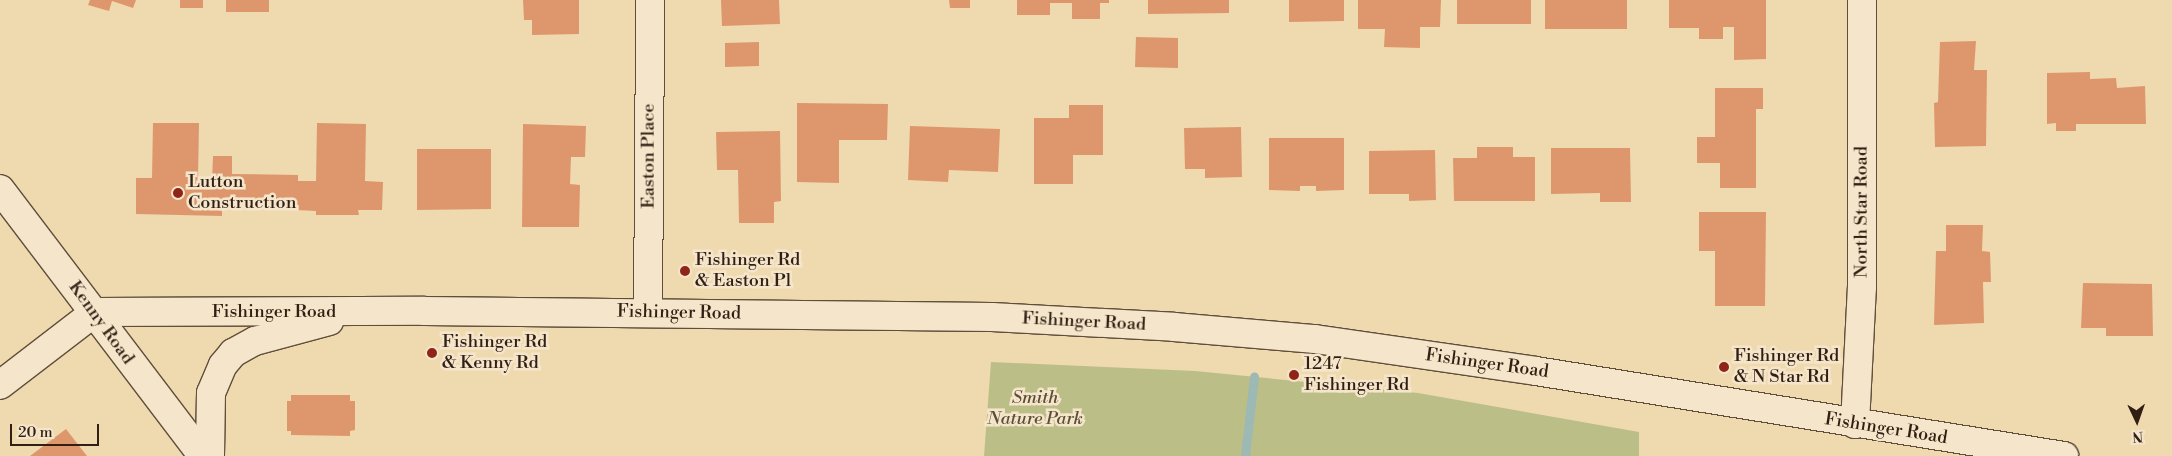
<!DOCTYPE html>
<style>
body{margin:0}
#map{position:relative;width:2172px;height:456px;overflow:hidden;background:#efd9af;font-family:"Libre Bodoni",serif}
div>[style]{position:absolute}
.green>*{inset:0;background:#bcbe88}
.stream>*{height:9px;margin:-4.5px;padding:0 4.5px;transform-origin:4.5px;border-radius:4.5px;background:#9cb9b3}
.building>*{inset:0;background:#de976d}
.roads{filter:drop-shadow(1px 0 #604e3b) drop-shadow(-1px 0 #604e3b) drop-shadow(0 1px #604e3b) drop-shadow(0 -1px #604e3b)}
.minor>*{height:28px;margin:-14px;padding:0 14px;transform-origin:14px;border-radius:14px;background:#f5e6cb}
.tertiary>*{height:28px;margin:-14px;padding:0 14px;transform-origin:14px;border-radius:14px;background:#f5e6cb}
.secondary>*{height:28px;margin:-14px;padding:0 14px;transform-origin:14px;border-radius:14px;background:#f5e6cb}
.dots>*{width:14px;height:14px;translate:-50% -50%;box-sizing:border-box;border:2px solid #f5e6cb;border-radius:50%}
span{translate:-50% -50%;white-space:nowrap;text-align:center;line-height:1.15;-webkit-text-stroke:5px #f5e6cb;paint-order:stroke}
.street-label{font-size:18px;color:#311f14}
.poi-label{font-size:18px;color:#311f14}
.left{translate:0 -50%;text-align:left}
.park-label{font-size:18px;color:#5b4f37;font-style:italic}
.north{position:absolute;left:2112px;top:396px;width:50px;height:50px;-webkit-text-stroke:4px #f5e6cb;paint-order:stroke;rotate:177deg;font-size:14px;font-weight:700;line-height:20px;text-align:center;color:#311f14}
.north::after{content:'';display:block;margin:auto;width:18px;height:22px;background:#311f14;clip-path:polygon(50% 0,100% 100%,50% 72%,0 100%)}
.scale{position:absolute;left:10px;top:424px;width:89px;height:22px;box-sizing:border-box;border:2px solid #311f14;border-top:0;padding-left:6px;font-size:15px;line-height:18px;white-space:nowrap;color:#311f14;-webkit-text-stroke:4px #f5e6cb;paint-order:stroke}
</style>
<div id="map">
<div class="green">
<i style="clip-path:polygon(991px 362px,1195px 371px,1418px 393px,1639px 432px,1639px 456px,984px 456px)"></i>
</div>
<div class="stream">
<i style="left:1245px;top:456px;width:80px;rotate:-83.5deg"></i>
</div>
<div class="building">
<i style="clip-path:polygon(90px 0,136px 0,133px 8px,112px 1px,109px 11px,88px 5px)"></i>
<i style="clip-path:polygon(180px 0,203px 0,203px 8px,180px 8px)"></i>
<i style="clip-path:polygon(226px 0,269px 0,269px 12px,226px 12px)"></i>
<i style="clip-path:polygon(523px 0,579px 0,579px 34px,532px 35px,532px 20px,524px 20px)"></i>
<i style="clip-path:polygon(721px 0,779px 0,780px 24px,722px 26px)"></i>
<i style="clip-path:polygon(949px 0,970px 0,970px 8px,950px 8px)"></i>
<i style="clip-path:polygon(1017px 0,1109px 0,1109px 3px,1100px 3px,1100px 19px,1072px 19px,1072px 3px,1050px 3px,1050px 15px,1017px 15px)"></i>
<i style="clip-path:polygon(1148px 0,1229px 0,1229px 13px,1148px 14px)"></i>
<i style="clip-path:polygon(1289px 0,1344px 0,1344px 21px,1289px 22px)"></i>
<i style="clip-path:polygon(1358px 0,1441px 0,1440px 27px,1420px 27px,1420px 48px,1384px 47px,1385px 29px,1358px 29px)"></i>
<i style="clip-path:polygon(1457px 0,1531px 0,1531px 24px,1457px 24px)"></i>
<i style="clip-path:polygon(1545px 0,1627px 0,1627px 29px,1545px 29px)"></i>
<i style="clip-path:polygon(1669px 0,1766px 0,1766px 59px,1734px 60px,1734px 27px,1723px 27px,1723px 39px,1699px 39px,1699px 28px,1669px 28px)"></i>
<i style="clip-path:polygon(1136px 37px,1178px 38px,1178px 68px,1135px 67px)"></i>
<i style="clip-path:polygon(1976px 41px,1974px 70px,1987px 70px,1986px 146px,1935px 147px,1934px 103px,1938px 102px,1940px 42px)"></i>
<i style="clip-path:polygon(759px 42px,759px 66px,725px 67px,725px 43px)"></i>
<i style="clip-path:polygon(2090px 72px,2090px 79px,2116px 78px,2117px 88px,2145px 86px,2146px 124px,2076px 124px,2076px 131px,2056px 131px,2056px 123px,2047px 124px,2047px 73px)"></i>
<i style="clip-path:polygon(1715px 88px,1763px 88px,1763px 109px,1756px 109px,1756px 188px,1720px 188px,1720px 163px,1697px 163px,1697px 137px,1715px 137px)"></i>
<i style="clip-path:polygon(797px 103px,888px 104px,887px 140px,839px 140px,839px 183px,797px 182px)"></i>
<i style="clip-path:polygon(1069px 105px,1103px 105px,1103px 155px,1073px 155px,1073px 184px,1034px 184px,1034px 118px,1069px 118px)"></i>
<i style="clip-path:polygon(153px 123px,199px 123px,198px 179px,212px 180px,213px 156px,232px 156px,232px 174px,298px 175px,298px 181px,316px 181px,317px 123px,366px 124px,365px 181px,383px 182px,382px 210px,358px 210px,359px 215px,316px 215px,316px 211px,296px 210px,296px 205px,222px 204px,222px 216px,136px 214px,136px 178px,152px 178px)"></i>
<i style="clip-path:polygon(523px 124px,586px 126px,585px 157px,571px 157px,570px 184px,580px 185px,579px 227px,522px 227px)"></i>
<i style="clip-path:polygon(910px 126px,1000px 129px,998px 172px,949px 170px,948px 182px,908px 180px)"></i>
<i style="clip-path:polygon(1241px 127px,1242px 177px,1205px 178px,1205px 169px,1185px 169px,1184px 128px)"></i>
<i style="clip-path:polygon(780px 131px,781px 201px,774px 202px,774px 223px,739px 223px,738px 170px,717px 170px,716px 132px)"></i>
<i style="clip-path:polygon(1269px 138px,1344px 138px,1344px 190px,1316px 191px,1316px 186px,1300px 186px,1300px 191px,1269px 190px)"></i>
<i style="clip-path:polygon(1477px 147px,1513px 147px,1513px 157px,1535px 157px,1535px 201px,1454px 201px,1453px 158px,1477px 158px)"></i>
<i style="clip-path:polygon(1551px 148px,1630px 148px,1631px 202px,1600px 202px,1600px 193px,1551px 194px)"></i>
<i style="clip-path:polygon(417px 149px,491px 149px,491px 209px,417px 210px)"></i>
<i style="clip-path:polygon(1435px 150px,1436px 200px,1409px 201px,1409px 194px,1369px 194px,1369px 151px)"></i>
<i style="clip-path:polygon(1699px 212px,1766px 212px,1765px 306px,1715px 306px,1715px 251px,1699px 251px)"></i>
<i style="clip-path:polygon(1946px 225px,1983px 225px,1982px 251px,1990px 252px,1991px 282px,1983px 282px,1984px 323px,1934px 325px,1936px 251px,1946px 251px)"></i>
<i style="clip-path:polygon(2083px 283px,2152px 284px,2153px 336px,2106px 336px,2106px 328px,2081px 328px)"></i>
<i style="clip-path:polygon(291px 395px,350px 395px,350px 401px,355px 401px,355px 430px,350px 431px,350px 436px,291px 435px,291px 431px,287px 431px,287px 401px,291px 401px)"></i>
<i style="clip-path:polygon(66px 429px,87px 456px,30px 456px)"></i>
</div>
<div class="roads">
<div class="minor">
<i style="left:648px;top:313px;width:313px;rotate:-89.6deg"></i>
<i style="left:0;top:385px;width:120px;rotate:-37.5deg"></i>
</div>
<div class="tertiary">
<i style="left:1855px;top:424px;width:137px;rotate:-87.1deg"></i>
<i style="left:1862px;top:287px;width:287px;rotate:-90deg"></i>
</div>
<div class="secondary">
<i style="left:0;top:189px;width:335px;rotate:52.8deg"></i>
<i style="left:95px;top:312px;width:329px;rotate:-0.2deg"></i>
<i style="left:424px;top:311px;width:568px;rotate:0.61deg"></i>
<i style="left:992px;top:317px;width:182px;rotate:3.1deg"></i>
<i style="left:1174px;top:327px;width:142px;rotate:4.9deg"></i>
<i style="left:1315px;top:339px;width:223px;rotate:8.2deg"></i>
<i style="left:1536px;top:371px;width:535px;rotate:9.15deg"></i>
<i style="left:210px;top:456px;width:63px;rotate:-89.1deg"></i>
<i style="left:211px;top:393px;width:30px;rotate:-67deg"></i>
<i style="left:223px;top:365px;width:16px;rotate:-50deg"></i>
<i style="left:233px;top:353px;width:25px;rotate:-29deg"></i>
<i style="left:255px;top:341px;width:77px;rotate:-15.1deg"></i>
</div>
</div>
<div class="dots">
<i style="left:178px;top:193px;background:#8f2418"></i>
<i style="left:685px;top:271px;background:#8f2418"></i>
<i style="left:432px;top:353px;background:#8f2418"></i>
<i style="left:1724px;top:367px;background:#8f2418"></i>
<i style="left:1294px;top:375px;background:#8f2418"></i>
</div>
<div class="street-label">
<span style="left:649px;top:156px;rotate:-90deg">Easton Place</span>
<span style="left:1862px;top:212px;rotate:-90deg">North Star Road</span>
<span style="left:274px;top:312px">Fishinger Road</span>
<span style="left:679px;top:313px;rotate:1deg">Fishinger Road</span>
<span style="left:1084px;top:322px;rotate:3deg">Fishinger Road</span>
<span style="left:101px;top:323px;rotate:54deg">Kenny Road</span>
<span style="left:1487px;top:364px;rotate:8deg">Fishinger Road</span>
<span style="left:1886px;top:429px;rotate:9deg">Fishinger Road</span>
</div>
<div class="poi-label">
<span class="left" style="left:188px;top:193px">Lutton<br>Construction</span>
<span class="left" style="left:695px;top:271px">Fishinger Rd<br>&amp; Easton Pl</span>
<span class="left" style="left:442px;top:353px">Fishinger Rd<br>&amp; Kenny Rd</span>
<span class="left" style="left:1734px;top:367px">Fishinger Rd<br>&amp; N Star Rd</span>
<span class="left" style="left:1304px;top:375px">1247<br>Fishinger Rd</span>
</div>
<div class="park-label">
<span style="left:1035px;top:409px">Smith<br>Nature Park</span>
</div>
<div class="north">N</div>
<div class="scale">20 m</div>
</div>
